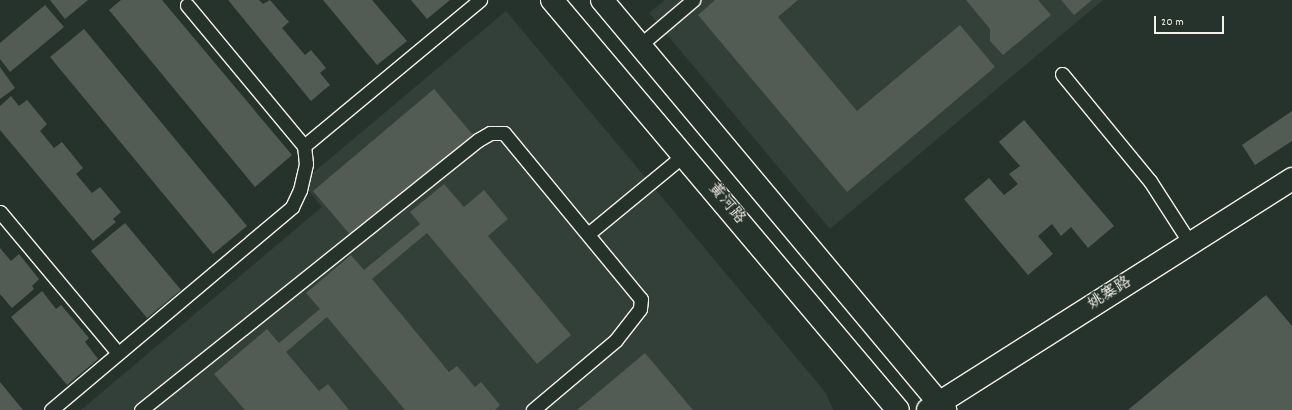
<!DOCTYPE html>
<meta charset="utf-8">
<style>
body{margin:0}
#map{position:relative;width:1292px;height:410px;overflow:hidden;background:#26332d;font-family:Dekko,"LXGW WenKai TC",sans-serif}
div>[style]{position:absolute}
.built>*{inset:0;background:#333f39}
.building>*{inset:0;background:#525c55}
.roads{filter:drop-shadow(1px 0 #f4f1e8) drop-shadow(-1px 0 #f4f1e8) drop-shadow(0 1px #f4f1e8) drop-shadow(0 -1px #f4f1e8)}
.lane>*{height:13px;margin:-6.5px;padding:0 6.5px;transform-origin:6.5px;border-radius:6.5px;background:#26332d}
.street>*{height:22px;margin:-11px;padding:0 11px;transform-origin:11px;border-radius:11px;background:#26332d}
.secondary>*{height:22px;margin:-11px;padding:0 11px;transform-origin:11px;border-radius:11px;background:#26332d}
span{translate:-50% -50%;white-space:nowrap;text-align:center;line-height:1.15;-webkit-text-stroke:3px #26332d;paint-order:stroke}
.street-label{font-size:16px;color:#f4f1e8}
.scale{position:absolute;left:1154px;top:16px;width:70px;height:18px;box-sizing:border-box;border:2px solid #f4f1e8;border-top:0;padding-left:5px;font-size:12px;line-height:14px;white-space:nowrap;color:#f4f1e8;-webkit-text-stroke:3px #26332d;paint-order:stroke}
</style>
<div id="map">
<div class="built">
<i style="clip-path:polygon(665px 0,1103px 0,830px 229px,649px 13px)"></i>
<i style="clip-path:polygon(506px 11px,826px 393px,833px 410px,81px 410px,322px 207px,302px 182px)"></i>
</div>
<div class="building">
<i style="clip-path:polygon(50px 0,88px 0,65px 19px)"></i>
<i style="clip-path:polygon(121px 0,162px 0,292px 155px,255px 187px,109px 10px)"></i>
<i style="clip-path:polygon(228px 0,259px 0,263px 4px,270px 0,289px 22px,282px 28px,305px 55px,311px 50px,326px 68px,320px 73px,330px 85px,311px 101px)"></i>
<i style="clip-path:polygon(323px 0,372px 0,407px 41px,377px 65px)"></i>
<i style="clip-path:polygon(411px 0,450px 0,427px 19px)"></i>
<i style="clip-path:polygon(715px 0,798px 0,778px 17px,857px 111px,960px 25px,995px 67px,847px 192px,698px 15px)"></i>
<i style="clip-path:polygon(966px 0,1038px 0,1051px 15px,1003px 55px,990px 41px,990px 29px)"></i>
<i style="clip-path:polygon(1061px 0,1092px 0,1074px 15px)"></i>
<i style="clip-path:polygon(45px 5px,64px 27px,10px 72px,0 59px,0 43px)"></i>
<i style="clip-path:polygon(84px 29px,247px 226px,213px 254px,50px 57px)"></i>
<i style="clip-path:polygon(0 67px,15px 88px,0 99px)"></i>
<i style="clip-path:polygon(434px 89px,473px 135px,352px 237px,313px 191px)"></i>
<i style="clip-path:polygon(11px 96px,19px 106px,27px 100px,47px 124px,40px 131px,54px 148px,62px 142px,83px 168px,76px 174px,92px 193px,100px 187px,121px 212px,113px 219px,116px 222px,93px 241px,0 130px,0 106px)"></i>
<i style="clip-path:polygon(1292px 111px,1292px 141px,1255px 165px,1242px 145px)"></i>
<i style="clip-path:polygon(1024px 120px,1114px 226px,1088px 248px,1071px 227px,1061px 236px,1052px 224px,1038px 236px,1053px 254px,1028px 275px,964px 199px,989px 178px,1004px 195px,1018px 184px,1009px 174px,1020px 166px,999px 142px)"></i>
<i style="clip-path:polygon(444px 184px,464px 207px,484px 190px,508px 219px,488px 236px,571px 335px,537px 364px,427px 233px,372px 279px,449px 372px,457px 366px,475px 387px,481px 382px,500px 405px,495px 410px,405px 410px,327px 317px,286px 352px,319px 391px,328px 384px,349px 410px,245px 410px,214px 374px,267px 329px,279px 343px,320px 309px,306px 293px,351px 255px,364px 270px,420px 224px,410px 212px)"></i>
<i style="clip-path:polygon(125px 223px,181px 290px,147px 318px,91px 251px)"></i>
<i style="clip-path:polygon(0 248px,11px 261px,19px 254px,39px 279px,32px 286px,34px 289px,12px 308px,0 294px)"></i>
<i style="clip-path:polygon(42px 291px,56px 309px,61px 305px,89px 338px,85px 342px,98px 359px,67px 385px,11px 317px)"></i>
<i style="clip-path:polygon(1266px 295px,1292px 326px,1292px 410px,1128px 410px)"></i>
<i style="clip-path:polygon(645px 353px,693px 410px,577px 410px)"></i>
<i style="clip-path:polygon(0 382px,23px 410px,0 410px)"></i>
</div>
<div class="roads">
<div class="lane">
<i style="left:187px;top:5px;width:183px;rotate:50.3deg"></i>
<i style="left:304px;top:146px;width:229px;rotate:-39.7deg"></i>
<i style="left:640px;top:45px;width:70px;rotate:-40.3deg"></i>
<i style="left:1062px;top:74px;width:139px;rotate:50.6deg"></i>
<i style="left:1150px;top:181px;width:74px;rotate:57.2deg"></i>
<i style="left:0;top:212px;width:184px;rotate:50.1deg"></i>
<i style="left:588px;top:234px;width:124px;rotate:-39.5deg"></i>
<i style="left:51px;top:410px;width:315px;rotate:-40.1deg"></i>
<i style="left:292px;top:207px;width:19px;rotate:-65deg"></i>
<i style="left:300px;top:190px;width:27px;rotate:-77deg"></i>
<i style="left:306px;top:164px;width:18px;rotate:-96deg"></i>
<i style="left:141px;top:410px;width:432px;rotate:-38.7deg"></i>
<i style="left:478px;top:140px;width:14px;rotate:-30deg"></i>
<i style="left:490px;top:133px;width:14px"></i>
<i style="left:504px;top:133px;width:215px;rotate:50.5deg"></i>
<i style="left:641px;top:299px;width:10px;rotate:96deg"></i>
<i style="left:640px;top:309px;width:39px;rotate:128deg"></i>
<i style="left:616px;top:340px;width:109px;rotate:139.9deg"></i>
</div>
<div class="street">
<i style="left:928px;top:410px;width:431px;rotate:-32.4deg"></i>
</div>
<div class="secondary">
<i style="left:552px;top:0;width:536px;rotate:49.84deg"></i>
<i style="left:602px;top:0;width:535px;rotate:50.08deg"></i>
</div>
</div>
<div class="street-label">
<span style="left:726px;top:204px;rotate:50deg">黄河路</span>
<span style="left:1110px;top:294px;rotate:-32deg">姚寨路</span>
</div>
<div class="scale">20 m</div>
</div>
